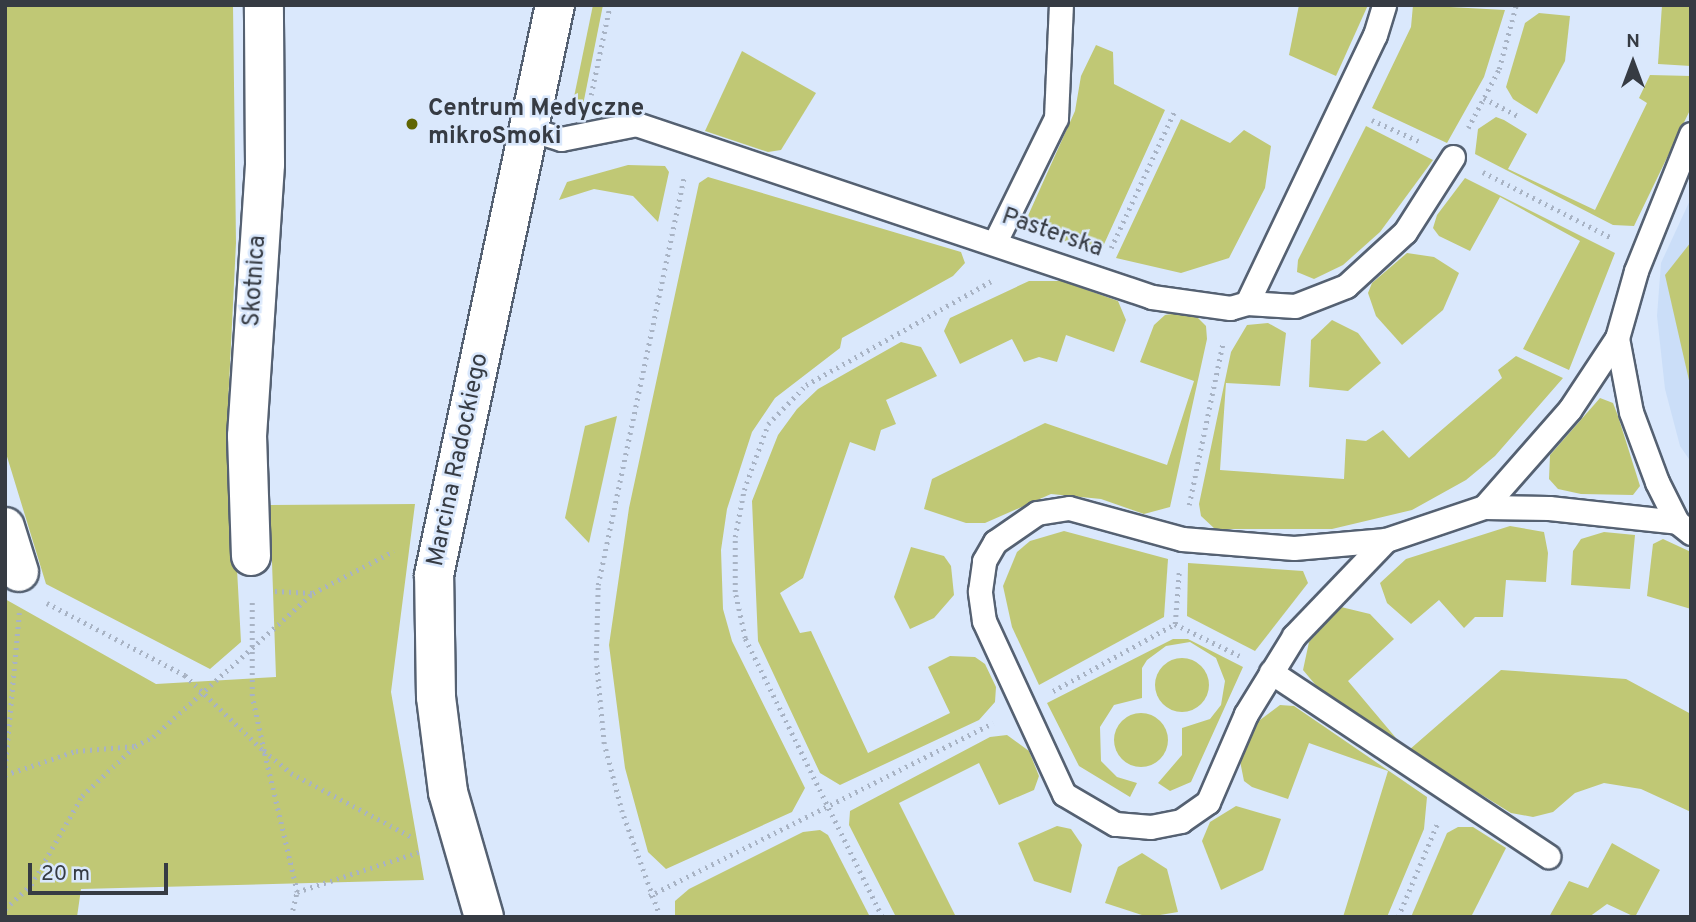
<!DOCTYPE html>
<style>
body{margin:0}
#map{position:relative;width:1696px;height:922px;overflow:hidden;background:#dae8fc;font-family:Overpass,sans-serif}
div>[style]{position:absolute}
.built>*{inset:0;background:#cbdef8}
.green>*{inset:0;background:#c0c875}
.round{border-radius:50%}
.path>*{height:4.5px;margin-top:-2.25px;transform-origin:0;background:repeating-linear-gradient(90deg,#a8b3c4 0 2px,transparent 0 7px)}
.roads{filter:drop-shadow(2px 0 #556172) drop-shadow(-2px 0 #556172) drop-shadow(0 2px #556172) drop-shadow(0 -2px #556172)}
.service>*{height:23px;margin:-11.5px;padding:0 11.5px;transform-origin:11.5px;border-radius:11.5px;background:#fff}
.minor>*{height:38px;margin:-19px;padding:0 19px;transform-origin:19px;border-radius:19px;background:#fff}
.tertiary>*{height:38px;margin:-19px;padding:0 19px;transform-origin:19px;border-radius:19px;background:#fff}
.dots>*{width:19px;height:19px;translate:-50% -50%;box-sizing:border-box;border:4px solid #dae8fc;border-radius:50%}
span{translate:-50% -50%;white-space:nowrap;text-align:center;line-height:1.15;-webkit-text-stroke:5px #dae8fc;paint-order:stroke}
.poi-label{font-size:24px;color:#363b43;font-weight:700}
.left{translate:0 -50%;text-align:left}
.street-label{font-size:24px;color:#363b43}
.frame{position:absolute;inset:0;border:7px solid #363b43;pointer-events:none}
.north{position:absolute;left:1598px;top:28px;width:70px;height:70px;-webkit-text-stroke:5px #dae8fc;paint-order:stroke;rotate:0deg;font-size:19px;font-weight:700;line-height:28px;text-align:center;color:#363b43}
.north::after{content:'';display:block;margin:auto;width:24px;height:32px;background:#363b43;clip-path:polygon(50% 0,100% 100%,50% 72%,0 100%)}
.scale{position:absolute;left:28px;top:863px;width:140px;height:32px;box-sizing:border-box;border:4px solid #363b43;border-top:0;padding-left:9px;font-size:21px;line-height:24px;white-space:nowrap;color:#363b43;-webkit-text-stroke:5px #dae8fc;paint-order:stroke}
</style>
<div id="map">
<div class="built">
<i style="clip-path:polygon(1691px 198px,1691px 462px,1680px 446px,1665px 389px,1657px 316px,1661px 263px)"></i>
</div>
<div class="green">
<i style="clip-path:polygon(5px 5px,233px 5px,236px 243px,228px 405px,241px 642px,210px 669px,46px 584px,5px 450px)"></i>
<i style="clip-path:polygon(593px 5px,603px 5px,583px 105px,574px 97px)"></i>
<i style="clip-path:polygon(1299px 5px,1368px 5px,1336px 76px,1289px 55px)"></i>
<i style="clip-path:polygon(1413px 5px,1505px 10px,1484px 77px,1447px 143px,1372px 108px,1411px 27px)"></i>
<i style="clip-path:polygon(1662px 5px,1691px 5px,1691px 66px,1658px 64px)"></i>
<i style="clip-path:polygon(1539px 13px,1570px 16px,1565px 61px,1537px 114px,1513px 99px,1506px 87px,1525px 23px)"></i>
<i style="clip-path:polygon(1096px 45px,1113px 52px,1114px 84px,1165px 110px,1100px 253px,1033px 231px,1027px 218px,1075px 111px,1081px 76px)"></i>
<i style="clip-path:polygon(742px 51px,816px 93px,781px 150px,768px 152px,705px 131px)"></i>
<i style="clip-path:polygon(1650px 75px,1691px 76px,1691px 108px,1634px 226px,1613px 225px,1475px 154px,1478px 129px,1496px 117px,1504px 120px,1527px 134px,1508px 169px,1595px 210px,1647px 103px,1639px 98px)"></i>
<i style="clip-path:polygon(1181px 119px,1230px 143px,1244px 130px,1271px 146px,1265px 188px,1229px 258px,1181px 273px,1116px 258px)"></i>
<i style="clip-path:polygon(1366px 126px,1433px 160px,1380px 232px,1343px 265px,1314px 279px,1297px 272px,1298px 260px)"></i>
<i style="clip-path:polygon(628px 165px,665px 166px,669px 172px,658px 222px,633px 196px,594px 189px,559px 200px,567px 182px)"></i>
<i style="clip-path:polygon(708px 177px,961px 252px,965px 263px,953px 276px,842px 338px,840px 348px,775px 398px,752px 432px,727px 509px,721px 550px,723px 609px,732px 641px,805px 788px,792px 812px,666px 869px,648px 852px,625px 768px,609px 645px,629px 508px,699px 183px)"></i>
<i style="clip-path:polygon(1465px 178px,1615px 253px,1569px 370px,1523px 349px,1580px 241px,1500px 197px,1470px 251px,1439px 236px,1433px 228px,1437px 215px)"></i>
<i style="clip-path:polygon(1691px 242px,1691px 389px,1665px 275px)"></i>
<i style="clip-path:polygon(1407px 253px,1434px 257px,1459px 273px,1443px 310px,1402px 345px,1376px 316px,1368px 293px,1372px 283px)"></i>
<i style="clip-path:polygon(1029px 281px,1062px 281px,1118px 301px,1126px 320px,1114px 352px,1066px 335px,1057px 362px,1039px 357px,1024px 362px,1012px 339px,960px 364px,944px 331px,950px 318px)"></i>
<i style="clip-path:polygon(1178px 313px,1198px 318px,1206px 326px,1207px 339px,1170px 507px,1144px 514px,1101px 499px,1051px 494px,985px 523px,966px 523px,924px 509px,932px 479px,1045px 423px,1167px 465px,1194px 381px,1140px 362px,1154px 325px,1165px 315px)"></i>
<i style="clip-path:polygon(1332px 320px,1358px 333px,1381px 363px,1348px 391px,1309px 387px,1311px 340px)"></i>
<i style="clip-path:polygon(1268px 323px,1286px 333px,1280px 386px,1226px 383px,1220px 470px,1344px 479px,1346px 439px,1366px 441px,1383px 430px,1409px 458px,1502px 378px,1498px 370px,1516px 356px,1563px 378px,1495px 456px,1466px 480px,1412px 510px,1332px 529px,1215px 529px,1201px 516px,1199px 504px,1231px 352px,1247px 325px)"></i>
<i style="clip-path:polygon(901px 342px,921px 347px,937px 376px,886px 400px,896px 424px,881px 430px,875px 451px,850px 442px,803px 578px,780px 593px,800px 633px,811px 631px,868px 753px,950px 713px,928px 667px,950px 656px,975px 657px,985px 664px,996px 687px,995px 702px,979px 720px,840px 785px,820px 773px,758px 641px,752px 501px,778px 435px,797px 409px,818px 389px)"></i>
<i style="clip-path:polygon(1600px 398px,1613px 403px,1618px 416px,1640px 486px,1633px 495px,1581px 494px,1558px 489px,1549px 479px,1550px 455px)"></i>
<i style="clip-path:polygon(617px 416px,589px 543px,565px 518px,585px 426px)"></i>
<i style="clip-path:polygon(415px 504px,391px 692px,424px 880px,81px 889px,77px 917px,5px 917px,5px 599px,156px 684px,276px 677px,270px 505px)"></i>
<i style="clip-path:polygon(1510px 526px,1544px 532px,1548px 553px,1546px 582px,1506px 580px,1503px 617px,1475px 617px,1464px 628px,1439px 600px,1411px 624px,1387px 603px,1380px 583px,1406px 559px)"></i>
<i style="clip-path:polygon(1064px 531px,1168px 559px,1164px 617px,1039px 685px,1012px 627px,1003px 586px,1017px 552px,1030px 541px)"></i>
<i style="clip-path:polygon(1604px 532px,1635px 535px,1630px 589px,1571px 585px,1573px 551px,1581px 539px)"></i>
<i style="clip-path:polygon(1663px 539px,1691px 552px,1691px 609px,1647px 596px,1653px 544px)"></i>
<i style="clip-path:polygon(911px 547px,944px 556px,951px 566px,954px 595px,934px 618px,910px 629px,894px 597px)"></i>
<i style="clip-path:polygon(1188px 563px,1303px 571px,1308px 583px,1255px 651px,1187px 616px)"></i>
<i style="clip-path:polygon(1341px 607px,1370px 614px,1394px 639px,1348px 681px,1401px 744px,1319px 689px,1303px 670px,1309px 642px)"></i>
<i style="clip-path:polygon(1173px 639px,1188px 639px,1243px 667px,1191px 782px,1170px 791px,1158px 783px,1182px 755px,1182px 728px,1210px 719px,1221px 705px,1225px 681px,1216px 658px,1190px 642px,1166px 646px,1147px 660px,1142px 668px,1142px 698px,1114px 705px,1100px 727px,1101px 761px,1117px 777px,1137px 783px,1130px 797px,1079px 766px,1047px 703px)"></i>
<i class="round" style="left:1155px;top:658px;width:54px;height:54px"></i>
<i style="clip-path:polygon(1501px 670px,1626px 679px,1691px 714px,1691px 812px,1641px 789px,1604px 783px,1575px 793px,1553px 812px,1533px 817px,1511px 813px,1409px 750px)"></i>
<i style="clip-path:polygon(1280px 705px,1294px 706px,1427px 797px,1424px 829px,1387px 917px,1343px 917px,1388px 771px,1309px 743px,1288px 799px,1252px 787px,1244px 781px,1240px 761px,1256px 723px)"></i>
<i class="round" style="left:1114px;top:713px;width:54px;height:54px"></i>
<i style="clip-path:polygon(1007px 735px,1029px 751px,1039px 776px,1034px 790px,999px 805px,979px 763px,899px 803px,956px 917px,896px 917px,849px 825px,850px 811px,990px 737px)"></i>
<i style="clip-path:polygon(1236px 806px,1281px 819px,1263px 870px,1221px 890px,1202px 841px,1210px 822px)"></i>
<i style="clip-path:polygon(1057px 826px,1071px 829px,1082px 845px,1071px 893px,1034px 881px,1018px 843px)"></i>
<i style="clip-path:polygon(1458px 827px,1473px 827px,1506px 848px,1471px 917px,1411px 917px,1447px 833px)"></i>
<i style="clip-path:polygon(820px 830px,828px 835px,870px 917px,675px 917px,675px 901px,689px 889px,803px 832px)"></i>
<i style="clip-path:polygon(1612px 843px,1660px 870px,1635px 917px,1607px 904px,1589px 917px,1549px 917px,1569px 881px,1588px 888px)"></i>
<i style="clip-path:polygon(1142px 853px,1167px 869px,1178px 912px,1148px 917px,1105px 903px,1118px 867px)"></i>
</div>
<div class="path">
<i style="left:591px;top:95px;width:92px;rotate:-78.1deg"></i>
<i style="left:1484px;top:98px;width:38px;rotate:28deg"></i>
<i style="left:1372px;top:120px;width:54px;rotate:24.2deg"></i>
<i style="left:1468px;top:128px;width:67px;rotate:-62.3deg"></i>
<i style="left:1499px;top:69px;width:66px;rotate:-75.1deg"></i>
<i style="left:1483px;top:172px;width:145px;rotate:27.1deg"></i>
<i style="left:1111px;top:248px;width:150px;rotate:-65.1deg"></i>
<i style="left:1189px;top:505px;width:167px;rotate:-78.2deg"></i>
<i style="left:275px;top:591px;width:37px;rotate:3deg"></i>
<i style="left:47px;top:603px;width:156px;rotate:27.6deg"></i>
<i style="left:185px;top:675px;width:110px;rotate:43.9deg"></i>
<i style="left:264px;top:751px;width:56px;rotate:-102.3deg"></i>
<i style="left:252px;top:696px;width:97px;rotate:-90deg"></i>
<i style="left:1175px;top:624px;width:52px;rotate:-85.6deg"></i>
<i style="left:1175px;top:624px;width:72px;rotate:26.2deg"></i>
<i style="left:1053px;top:691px;width:139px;rotate:-28.8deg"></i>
<i style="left:5px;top:768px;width:156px;rotate:-84.8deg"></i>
<i style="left:5px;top:775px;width:75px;rotate:-18.7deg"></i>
<i style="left:76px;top:751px;width:59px;rotate:-4.8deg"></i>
<i style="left:135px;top:746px;width:20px;rotate:-27deg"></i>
<i style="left:153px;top:737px;width:215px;rotate:-42deg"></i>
<i style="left:313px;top:593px;width:91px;rotate:-27.4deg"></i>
<i style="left:297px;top:892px;width:132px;rotate:-18.2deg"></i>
<i style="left:649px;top:896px;width:385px;rotate:-26.7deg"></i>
<i style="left:5px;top:909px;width:35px;rotate:-43deg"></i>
<i style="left:31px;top:885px;width:103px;rotate:-60.2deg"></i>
<i style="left:82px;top:796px;width:71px;rotate:-43.3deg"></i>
<i style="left:291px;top:917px;width:26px;rotate:-77deg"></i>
<i style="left:297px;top:892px;width:145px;rotate:-103.2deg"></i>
<i style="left:264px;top:751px;width:35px;rotate:39deg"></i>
<i style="left:291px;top:773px;width:139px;rotate:27.9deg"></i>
<i style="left:660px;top:917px;width:112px;rotate:-109.9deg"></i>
<i style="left:622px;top:812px;width:70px;rotate:-104.8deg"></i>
<i style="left:604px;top:744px;width:84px;rotate:-95.4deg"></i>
<i style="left:596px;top:660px;width:75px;rotate:-88.5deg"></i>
<i style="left:598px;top:585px;width:418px;rotate:-78.1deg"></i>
<i style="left:882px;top:917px;width:311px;rotate:-116.2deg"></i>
<i style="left:745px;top:638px;width:47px;rotate:-102.3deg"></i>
<i style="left:735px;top:592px;width:55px;rotate:-90deg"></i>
<i style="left:735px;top:537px;width:48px;rotate:-79.2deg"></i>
<i style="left:744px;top:490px;width:70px;rotate:-70deg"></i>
<i style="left:768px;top:424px;width:54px;rotate:-45.7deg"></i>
<i style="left:806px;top:385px;width:212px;rotate:-29.3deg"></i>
<i style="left:1398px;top:917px;width:101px;rotate:-67.2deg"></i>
</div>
<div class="roads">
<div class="service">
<i style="left:529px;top:129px;width:34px;rotate:17deg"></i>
<i style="left:561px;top:139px;width:76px;rotate:-11.3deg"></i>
<i style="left:636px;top:124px;width:544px;rotate:18.53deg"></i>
<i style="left:1152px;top:297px;width:79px;rotate:8deg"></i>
<i style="left:1230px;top:308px;width:18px;rotate:-16deg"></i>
<i style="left:1247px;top:303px;width:297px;rotate:-64.5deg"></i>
<i style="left:1375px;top:35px;width:31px;rotate:-73deg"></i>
<i style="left:1691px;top:134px;width:148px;rotate:111.9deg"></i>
<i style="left:1636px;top:271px;width:70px;rotate:105.8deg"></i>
<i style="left:1617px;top:338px;width:75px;rotate:79.3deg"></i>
<i style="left:1631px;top:412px;width:75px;rotate:69.6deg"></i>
<i style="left:1657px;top:482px;width:45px;rotate:63.4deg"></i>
<i style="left:1677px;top:522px;width:18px;rotate:38deg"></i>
<i style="left:995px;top:242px;width:138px;rotate:-63.8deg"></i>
<i style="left:1056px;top:118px;width:113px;rotate:-87.5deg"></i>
<i style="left:1247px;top:303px;width:48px;rotate:3.6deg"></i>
<i style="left:1295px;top:306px;width:55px;rotate:-21.4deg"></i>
<i style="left:1346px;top:286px;width:80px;rotate:-42.5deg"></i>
<i style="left:1405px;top:232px;width:89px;rotate:-57.4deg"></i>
<i style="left:1484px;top:507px;width:130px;rotate:-48.7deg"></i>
<i style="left:1570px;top:409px;width:85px;rotate:-56.5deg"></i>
<i style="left:1386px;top:540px;width:133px;rotate:133.8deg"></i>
<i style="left:1294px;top:636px;width:92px;rotate:121.6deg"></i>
<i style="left:1246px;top:714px;width:96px;rotate:113.4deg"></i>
<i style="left:1208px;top:802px;width:33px;rotate:145deg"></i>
<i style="left:1181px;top:821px;width:31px;rotate:169deg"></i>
<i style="left:1151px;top:827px;width:36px;rotate:-175deg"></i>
<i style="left:1115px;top:824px;width:59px;rotate:-149.5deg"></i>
<i style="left:1064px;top:794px;width:191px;rotate:-114.8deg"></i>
<i style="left:984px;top:621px;width:30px;rotate:-98deg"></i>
<i style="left:980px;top:591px;width:30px;rotate:-82deg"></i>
<i style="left:984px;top:561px;width:22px;rotate:-60deg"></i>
<i style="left:995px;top:542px;width:51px;rotate:-34.6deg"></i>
<i style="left:1037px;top:513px;width:32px;rotate:-9deg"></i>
<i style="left:1069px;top:508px;width:117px;rotate:15.3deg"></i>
<i style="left:1182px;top:539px;width:112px;rotate:4.6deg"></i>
<i style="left:1294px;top:548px;width:92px;rotate:-5deg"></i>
<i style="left:1386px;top:540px;width:103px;rotate:-18.6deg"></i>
<i style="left:1484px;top:507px;width:65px;rotate:0.9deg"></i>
<i style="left:1549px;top:508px;width:129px;rotate:6.2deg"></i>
<i style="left:1271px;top:672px;width:333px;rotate:33.6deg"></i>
</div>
<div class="minor">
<i style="left:5px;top:527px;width:47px;rotate:72.7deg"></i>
<i style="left:251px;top:556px;width:120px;rotate:-91.9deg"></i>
<i style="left:247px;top:436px;width:273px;rotate:-86.2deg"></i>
<i style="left:265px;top:164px;width:159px;rotate:-90.4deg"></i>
</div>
<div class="tertiary">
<i style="left:484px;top:917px;width:130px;rotate:-106.1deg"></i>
<i style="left:448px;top:792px;width:96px;rotate:-97.2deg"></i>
<i style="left:436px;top:697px;width:122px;rotate:-90.9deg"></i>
<i style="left:434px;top:575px;width:583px;rotate:-78.02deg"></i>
</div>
</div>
<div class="dots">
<i style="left:412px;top:124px;background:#606502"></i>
</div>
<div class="poi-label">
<span class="left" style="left:428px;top:124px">Centrum Medyczne<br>mikroSmoki</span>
</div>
<div class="street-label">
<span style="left:1052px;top:234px;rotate:19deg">Pasterska</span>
<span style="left:256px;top:281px;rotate:-86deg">Skotnica</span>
<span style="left:459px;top:460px;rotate:-78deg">Marcina Radockiego</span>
</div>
<div class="frame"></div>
<div class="north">N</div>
<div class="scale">20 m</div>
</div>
